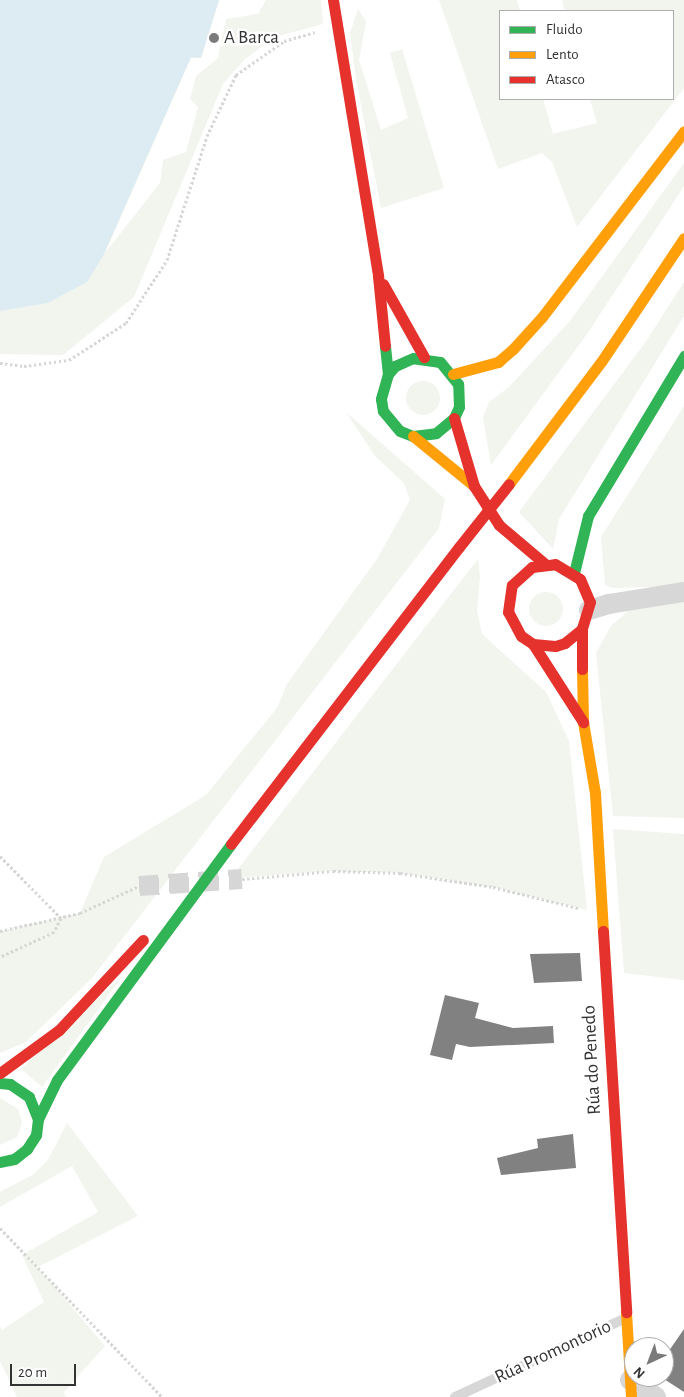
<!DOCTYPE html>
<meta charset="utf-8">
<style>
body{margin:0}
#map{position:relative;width:684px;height:1397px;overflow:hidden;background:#fff;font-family:"Alegreya Sans",sans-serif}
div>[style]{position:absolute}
.green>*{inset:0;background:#f1f5ed}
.round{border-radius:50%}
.water>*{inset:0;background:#ddebf3}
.building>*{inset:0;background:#818181}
.street-tunnel>*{height:20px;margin-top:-10px;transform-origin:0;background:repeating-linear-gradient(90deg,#d6d6d6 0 20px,transparent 0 30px)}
.path>*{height:3px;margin-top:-1.5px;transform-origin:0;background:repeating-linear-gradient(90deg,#d6d6d6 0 2.5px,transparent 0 5px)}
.lane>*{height:10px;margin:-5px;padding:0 5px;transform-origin:5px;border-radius:5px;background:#d7d7d7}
.street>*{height:20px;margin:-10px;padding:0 10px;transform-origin:10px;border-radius:10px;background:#d7d7d7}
.fast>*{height:11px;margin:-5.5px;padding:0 5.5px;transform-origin:5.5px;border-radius:5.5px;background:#30b455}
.slow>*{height:11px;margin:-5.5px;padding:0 5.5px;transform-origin:5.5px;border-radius:5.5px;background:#ff9f0a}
.jam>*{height:11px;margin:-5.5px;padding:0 5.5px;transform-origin:5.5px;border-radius:5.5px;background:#e5322d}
.jam-bridge>*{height:11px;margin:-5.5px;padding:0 5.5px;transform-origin:5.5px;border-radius:5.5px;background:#e5322d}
.dots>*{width:14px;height:14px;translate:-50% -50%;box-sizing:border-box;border:2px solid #fff;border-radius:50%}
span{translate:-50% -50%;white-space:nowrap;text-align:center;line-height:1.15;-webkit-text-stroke:5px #fff;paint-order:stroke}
.poi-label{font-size:19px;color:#333}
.left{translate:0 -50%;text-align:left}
.street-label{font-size:19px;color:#333}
.legend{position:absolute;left:499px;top:10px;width:175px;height:90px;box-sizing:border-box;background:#fff;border:1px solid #adadad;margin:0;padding:6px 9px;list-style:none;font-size:15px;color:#333}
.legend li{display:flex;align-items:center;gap:10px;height:25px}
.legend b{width:25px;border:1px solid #adadad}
.north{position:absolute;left:624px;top:1337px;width:50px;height:50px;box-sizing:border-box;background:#fff;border:1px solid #adadad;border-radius:50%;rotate:223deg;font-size:14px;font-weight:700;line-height:20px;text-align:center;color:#333}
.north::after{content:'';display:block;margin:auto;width:18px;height:22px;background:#7a7a7a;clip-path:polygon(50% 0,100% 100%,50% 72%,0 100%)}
.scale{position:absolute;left:10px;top:1364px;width:66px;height:22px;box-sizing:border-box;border:2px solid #333;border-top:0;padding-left:6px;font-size:15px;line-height:18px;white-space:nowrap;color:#333;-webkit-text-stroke:4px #fff;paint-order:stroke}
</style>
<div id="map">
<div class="green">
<i style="clip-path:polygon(0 0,219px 0,201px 58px,191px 58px,105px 253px,160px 183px,163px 160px,186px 152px,198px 107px,190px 99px,196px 76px,218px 58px,226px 19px,258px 14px,266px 0,321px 0,323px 24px,275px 37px,245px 59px,223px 84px,134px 297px,63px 355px,0 354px)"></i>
<i style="clip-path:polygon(439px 0,517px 0,520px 11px,500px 11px,500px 99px,543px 99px,553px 134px,597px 123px,590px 99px,673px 99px,673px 11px,565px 11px,562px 0,684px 0,684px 88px,577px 227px,552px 162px,542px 153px,498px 169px)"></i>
<i style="clip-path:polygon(358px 9px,366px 22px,359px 60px,381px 130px,408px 118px,390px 53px,402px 49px,444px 188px,381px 208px,356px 79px,350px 33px)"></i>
<i style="clip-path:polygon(684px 163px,684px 186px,679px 194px,587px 334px,491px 465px,483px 417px,489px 402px,509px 387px,570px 321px)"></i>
<i style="clip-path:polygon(684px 282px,684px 316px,559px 519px,553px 549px,519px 512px,647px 340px)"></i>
<i class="round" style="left:406px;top:381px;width:34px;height:34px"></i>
<i style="clip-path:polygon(684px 406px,684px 586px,613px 588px,605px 585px,601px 537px)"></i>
<i style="clip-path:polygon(346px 412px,445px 499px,439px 528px,92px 978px,26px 1042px,0 1053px,0 931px,80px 913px,104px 857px,206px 795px,277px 708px,287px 684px,377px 559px,410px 500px,404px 483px,375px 456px)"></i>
<i style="clip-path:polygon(478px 559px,480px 577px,477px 610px,482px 634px,546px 692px,569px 741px,587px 910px,493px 887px,400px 873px,333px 871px,231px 878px)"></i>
<i class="round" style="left:529px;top:592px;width:34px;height:34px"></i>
<i style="clip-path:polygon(684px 601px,684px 818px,613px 816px,596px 653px,611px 626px,628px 611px)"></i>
<i style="clip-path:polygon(613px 829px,684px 834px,684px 980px,624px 973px)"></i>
<i style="clip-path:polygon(124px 974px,42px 1087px,21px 1069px)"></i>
<i style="clip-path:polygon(0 1098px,18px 1109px,22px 1123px,17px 1137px,0 1145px)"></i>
<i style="clip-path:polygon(67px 1123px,138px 1216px,38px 1267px,105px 1346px,64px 1392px,66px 1397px,17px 1397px,0 1361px,0 1326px,2px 1330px,44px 1302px,22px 1255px,98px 1212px,72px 1166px,0 1207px,0 1192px,34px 1174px,48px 1160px)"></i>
</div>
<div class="water">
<i style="clip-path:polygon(0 0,219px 0,201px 58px,191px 57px,103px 256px,87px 282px,48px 303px,0 311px)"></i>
</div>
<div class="building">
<i style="clip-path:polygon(580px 953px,582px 981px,534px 983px,530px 954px)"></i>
<i style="clip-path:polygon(445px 995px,479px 1003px,475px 1018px,513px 1028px,553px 1026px,554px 1043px,470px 1047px,456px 1044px,452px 1060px,430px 1055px)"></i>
<i style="clip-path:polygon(573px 1134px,576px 1168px,501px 1175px,497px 1158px,538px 1148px,537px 1139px)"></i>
<i style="clip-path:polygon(684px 1329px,684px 1392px,664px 1379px,664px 1358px)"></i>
</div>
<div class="street-tunnel">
<i style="left:139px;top:886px;width:103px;rotate:-3.9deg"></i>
</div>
<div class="path">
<i style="left:0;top:363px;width:24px;rotate:7deg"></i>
<i style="left:24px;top:366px;width:45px;rotate:-7.6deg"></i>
<i style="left:69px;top:360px;width:68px;rotate:-33deg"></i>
<i style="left:126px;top:323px;width:75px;rotate:-56.9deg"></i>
<i style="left:167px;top:260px;width:130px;rotate:-72.1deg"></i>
<i style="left:207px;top:136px;width:68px;rotate:-64.6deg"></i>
<i style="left:236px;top:75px;width:59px;rotate:-35.3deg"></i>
<i style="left:284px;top:41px;width:32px;rotate:-16deg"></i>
<i style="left:0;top:856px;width:87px;rotate:45.5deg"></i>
<i style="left:61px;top:918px;width:16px;rotate:117deg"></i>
<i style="left:54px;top:932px;width:60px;rotate:155.2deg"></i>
<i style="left:242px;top:879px;width:91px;rotate:-5deg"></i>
<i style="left:333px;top:871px;width:67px;rotate:1.7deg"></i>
<i style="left:400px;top:873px;width:94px;rotate:8.6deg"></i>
<i style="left:493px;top:887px;width:88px;rotate:13.9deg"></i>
<i style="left:0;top:931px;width:82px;rotate:-12.7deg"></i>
<i style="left:80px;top:913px;width:65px;rotate:-24.6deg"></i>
<i style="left:0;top:1228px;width:234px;rotate:46.2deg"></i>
</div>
<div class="lane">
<i style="left:455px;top:1397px;width:186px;rotate:-24.8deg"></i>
</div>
<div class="street">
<i style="left:589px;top:610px;width:21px;rotate:-17deg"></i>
<i style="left:609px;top:604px;width:76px;rotate:-9.1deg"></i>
<i style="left:630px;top:1380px;width:31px;rotate:33deg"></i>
</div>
<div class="fast">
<i style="left:385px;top:346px;width:28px;rotate:84deg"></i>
<i style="left:388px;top:374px;width:26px;rotate:106deg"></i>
<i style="left:381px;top:399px;width:12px;rotate:81deg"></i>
<i style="left:383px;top:411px;width:26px;rotate:50deg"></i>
<i style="left:400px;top:431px;width:14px;rotate:21deg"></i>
<i style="left:413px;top:436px;width:23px;rotate:-7deg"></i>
<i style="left:436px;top:433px;width:23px;rotate:-40deg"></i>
<i style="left:454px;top:418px;width:12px;rotate:-66deg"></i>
<i style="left:459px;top:407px;width:23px;rotate:-92deg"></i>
<i style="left:458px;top:384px;width:28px;rotate:-129deg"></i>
<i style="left:440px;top:362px;width:27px;rotate:-172deg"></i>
<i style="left:413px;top:358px;width:20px;rotate:156deg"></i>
<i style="left:395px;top:366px;width:11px;rotate:131deg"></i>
<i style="left:574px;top:573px;width:59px;rotate:-76.2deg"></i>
<i style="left:588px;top:516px;width:187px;rotate:-59deg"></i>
<i style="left:0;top:1083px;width:10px;rotate:6deg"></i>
<i style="left:10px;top:1084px;width:23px;rotate:34deg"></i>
<i style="left:29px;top:1097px;width:24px;rotate:68deg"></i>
<i style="left:38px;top:1119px;width:16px;rotate:97deg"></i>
<i style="left:36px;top:1135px;width:17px;rotate:123deg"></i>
<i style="left:27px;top:1149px;width:16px;rotate:142deg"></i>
<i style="left:14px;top:1159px;width:14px;rotate:168deg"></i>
<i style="left:38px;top:1119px;width:43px;rotate:-64deg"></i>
<i style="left:57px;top:1080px;width:293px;rotate:-53.6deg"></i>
</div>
<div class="slow">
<i style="left:453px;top:374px;width:47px;rotate:-14.9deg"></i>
<i style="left:498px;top:362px;width:20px;rotate:-41deg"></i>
<i style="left:513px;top:349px;width:43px;rotate:-47.8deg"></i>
<i style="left:542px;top:317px;width:234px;rotate:-52.6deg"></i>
<i style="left:413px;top:436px;width:79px;rotate:39.3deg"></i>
<i style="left:509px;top:484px;width:153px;rotate:-53deg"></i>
<i style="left:601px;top:362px;width:149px;rotate:-56.2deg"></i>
<i style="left:582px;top:669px;width:53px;rotate:88.9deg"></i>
<i style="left:583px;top:722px;width:72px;rotate:80.4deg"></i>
<i style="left:595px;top:793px;width:138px;rotate:86.7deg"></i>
<i style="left:626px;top:1312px;width:85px;rotate:86.6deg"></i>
</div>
<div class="jam">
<i style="left:333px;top:0;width:280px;rotate:80.7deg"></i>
<i style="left:378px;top:276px;width:70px;rotate:84.3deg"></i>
<i style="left:383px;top:284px;width:84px;rotate:60.7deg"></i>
<i style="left:454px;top:418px;width:71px;rotate:73.6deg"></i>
<i style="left:474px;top:486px;width:46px;rotate:57.3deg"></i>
<i style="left:499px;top:525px;width:60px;rotate:40.3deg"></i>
<i style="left:582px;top:629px;width:22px;rotate:141deg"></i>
<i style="left:565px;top:643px;width:10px;rotate:163deg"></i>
<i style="left:555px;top:646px;width:22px;rotate:-175deg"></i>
<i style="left:533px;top:644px;width:14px;rotate:-146deg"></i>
<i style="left:521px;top:636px;width:27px;rotate:-118deg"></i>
<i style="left:508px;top:612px;width:27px;rotate:-82deg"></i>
<i style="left:512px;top:585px;width:27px;rotate:-42deg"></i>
<i style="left:532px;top:567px;width:23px;rotate:-7deg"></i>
<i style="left:555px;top:564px;width:29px;rotate:31deg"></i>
<i style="left:580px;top:579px;width:25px;rotate:67deg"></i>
<i style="left:590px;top:602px;width:28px;rotate:107deg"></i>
<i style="left:582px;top:629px;width:40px;rotate:90deg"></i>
<i style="left:533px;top:644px;width:93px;rotate:57.3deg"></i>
<i style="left:231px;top:844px;width:374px;rotate:-52.5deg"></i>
<i style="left:603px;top:931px;width:382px;rotate:86.5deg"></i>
<i style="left:0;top:1073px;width:73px;rotate:-36.1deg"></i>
<i style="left:59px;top:1030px;width:123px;rotate:-47deg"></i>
</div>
<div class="jam-bridge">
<i style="left:459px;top:547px;width:80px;rotate:-51.6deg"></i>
</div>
<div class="dots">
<i style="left:214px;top:38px;background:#7a7a7a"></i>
</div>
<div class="poi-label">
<span class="left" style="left:224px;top:38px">A Barca</span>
</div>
<div class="street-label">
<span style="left:592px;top:1060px;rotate:-93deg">Rúa do Penedo</span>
<span style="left:553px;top:1352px;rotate:-25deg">Rúa Promontorio</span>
</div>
<ul class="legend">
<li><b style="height:6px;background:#30b455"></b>Fluido</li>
<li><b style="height:6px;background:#ff9f0a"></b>Lento</li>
<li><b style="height:6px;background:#e5322d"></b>Atasco</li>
</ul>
<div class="north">N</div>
<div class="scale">20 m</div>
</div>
